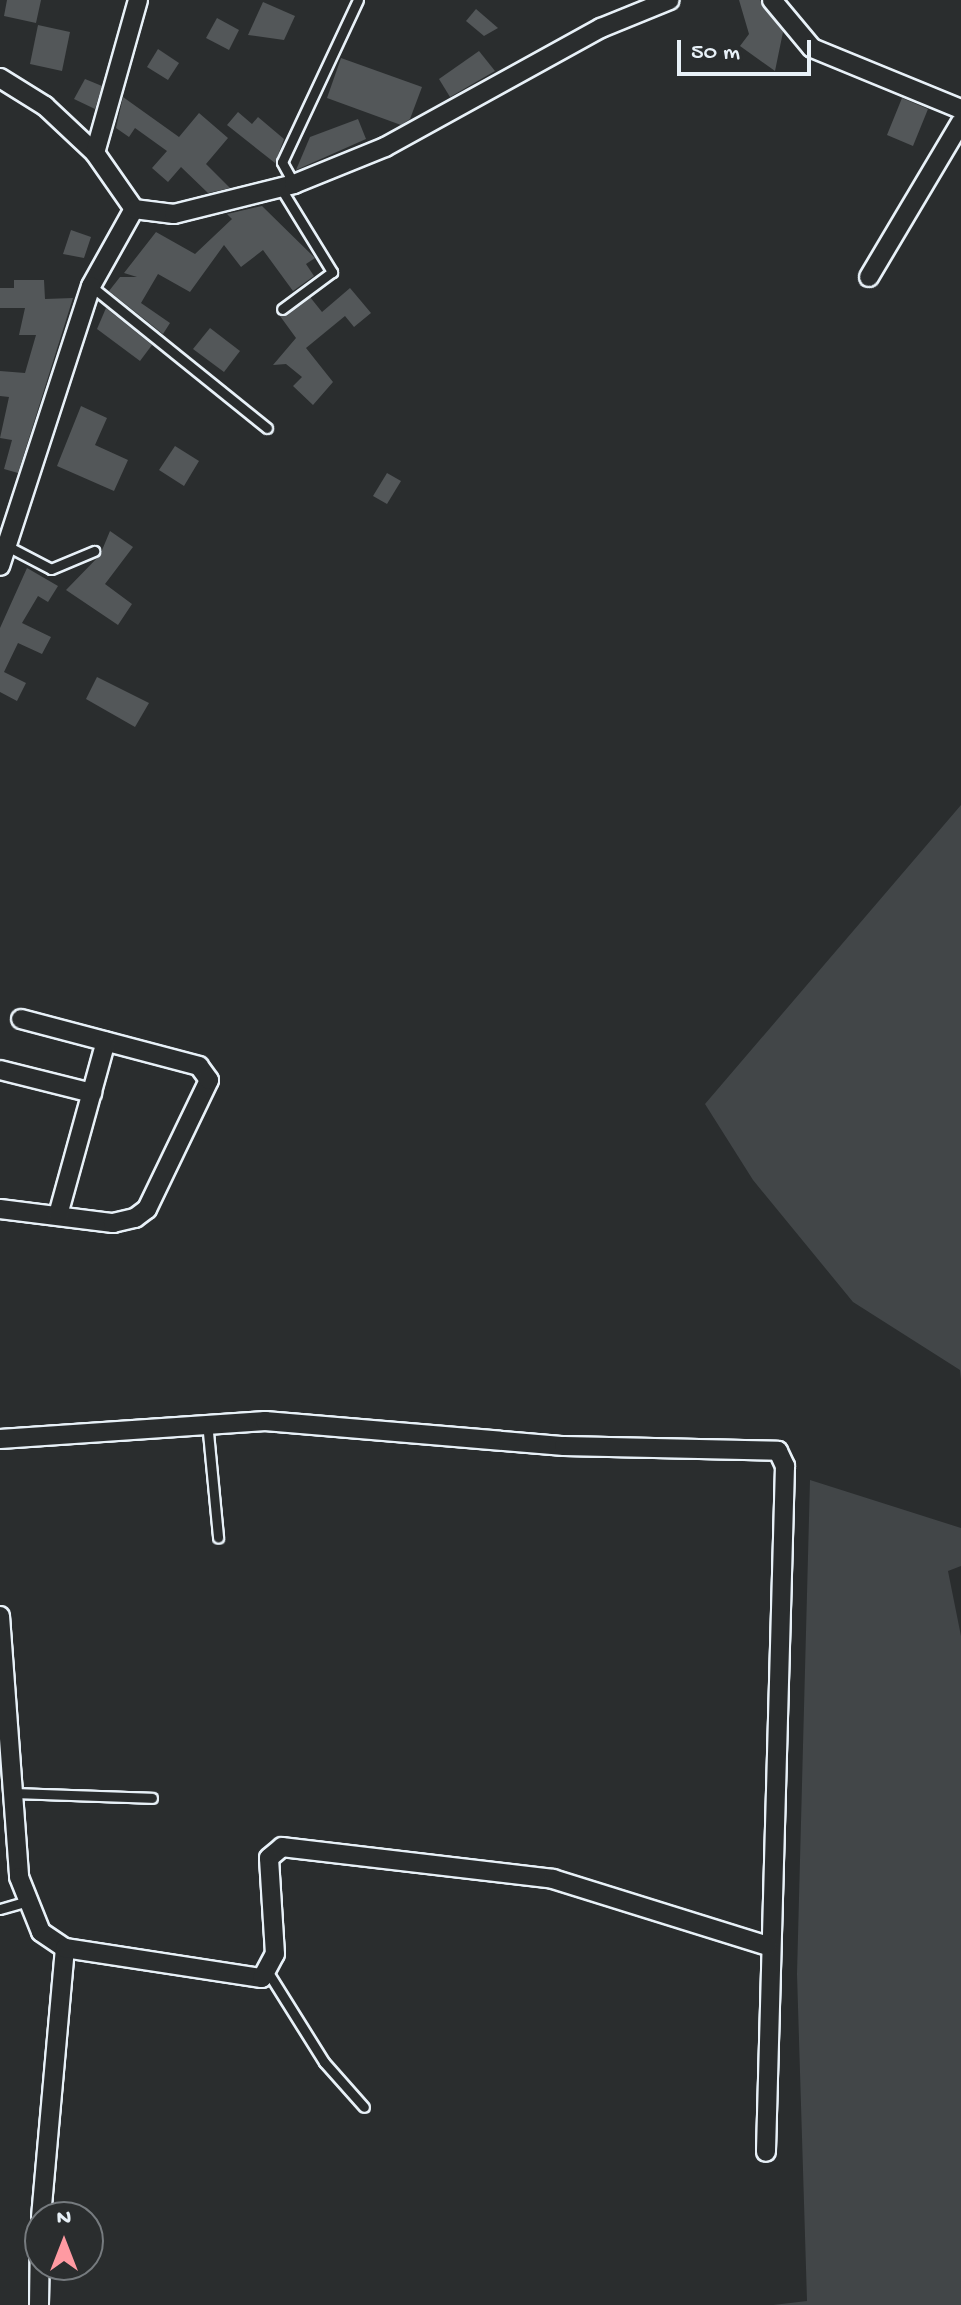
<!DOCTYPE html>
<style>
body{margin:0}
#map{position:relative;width:961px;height:2305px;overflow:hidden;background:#2a2d2e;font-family:"Gochi Hand",sans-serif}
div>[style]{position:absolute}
.green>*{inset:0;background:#424648}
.building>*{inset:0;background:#535759}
.roads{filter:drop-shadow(2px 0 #e8f1f8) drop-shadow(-2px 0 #e8f1f8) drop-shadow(0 2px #e8f1f8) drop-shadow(0 -2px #e8f1f8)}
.service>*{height:9px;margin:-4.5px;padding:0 4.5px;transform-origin:4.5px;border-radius:4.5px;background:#2a2d2e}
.minor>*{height:18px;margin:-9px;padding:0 9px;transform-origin:9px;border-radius:9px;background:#2a2d2e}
span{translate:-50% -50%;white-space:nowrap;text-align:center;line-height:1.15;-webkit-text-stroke:6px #2a2d2e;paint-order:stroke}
.north{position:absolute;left:24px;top:2201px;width:80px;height:80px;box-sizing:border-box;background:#2a2d2e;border:2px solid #767b7f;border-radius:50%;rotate:0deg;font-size:22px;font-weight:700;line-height:32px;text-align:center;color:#e8f1f8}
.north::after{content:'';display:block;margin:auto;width:28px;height:36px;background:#ff9aa2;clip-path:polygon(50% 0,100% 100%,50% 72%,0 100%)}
.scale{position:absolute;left:677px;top:40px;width:134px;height:36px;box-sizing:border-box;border:4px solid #e8f1f8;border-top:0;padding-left:10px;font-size:24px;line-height:28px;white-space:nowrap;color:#e8f1f8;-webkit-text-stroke:6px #2a2d2e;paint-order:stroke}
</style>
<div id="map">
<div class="green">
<i style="clip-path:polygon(961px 805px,961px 1380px,960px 1370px,853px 1302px,753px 1180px,705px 1104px)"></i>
<i style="clip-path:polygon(810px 1480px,961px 1528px,961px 1566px,948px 1571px,961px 1636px,961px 2305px,773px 2305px,807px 2301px,797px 1974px)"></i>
</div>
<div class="building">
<i style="clip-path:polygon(7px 0,41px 0,36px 23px,4px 16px)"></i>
<i style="clip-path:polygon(739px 0,760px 0,783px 32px,775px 71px,740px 46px,749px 34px)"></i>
<i style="clip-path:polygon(263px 2px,295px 16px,284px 40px,248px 35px)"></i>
<i style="clip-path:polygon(476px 9px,498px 28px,484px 36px,466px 21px)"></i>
<i style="clip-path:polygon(217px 18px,239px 30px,229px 50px,206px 38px)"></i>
<i style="clip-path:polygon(38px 25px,70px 32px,62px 71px,30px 64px)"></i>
<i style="clip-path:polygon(158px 49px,179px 63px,168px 80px,147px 67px)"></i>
<i style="clip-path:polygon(479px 51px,495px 71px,450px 97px,439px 79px)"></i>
<i style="clip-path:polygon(341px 58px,422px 87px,410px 119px,401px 125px,327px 98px)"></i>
<i style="clip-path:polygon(85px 79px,102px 86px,95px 109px,74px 99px)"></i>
<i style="clip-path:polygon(123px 97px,179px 137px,199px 113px,228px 138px,206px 164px,230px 188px,208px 193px,181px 167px,168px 182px,152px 168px,167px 151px,135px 128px,129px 137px,116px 128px)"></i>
<i style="clip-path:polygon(902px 98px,928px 109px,913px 146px,887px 135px)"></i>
<i style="clip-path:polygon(238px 112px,252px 124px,258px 117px,284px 139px,275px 163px,227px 125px)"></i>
<i style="clip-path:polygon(358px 119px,366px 139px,296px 170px,310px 137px)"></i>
<i style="clip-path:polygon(262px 206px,315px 258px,306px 264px,314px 276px,293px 291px,263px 250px,241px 267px,224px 245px,190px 292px,158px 274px,141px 303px,170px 323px,163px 334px,109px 291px,120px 277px,137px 277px,124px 273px,156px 232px,195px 254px,232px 219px,227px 214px)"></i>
<i style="clip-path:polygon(71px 230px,91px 237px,84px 258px,63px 254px)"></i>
<i style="clip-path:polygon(14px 280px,44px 280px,45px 299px,73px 298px,18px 473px,4px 469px,12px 440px,0 438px,9px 397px,0 396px,0 371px,25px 373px,36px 335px,19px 335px,25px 308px,0 308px,0 288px,14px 288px)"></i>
<i style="clip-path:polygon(350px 288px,371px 313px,354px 327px,345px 316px,306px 348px,333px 382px,313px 405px,293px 386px,302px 377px,286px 364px,273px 365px,296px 338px,280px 316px,310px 297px,322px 312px)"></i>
<i style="clip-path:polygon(106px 308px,152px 345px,140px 361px,97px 329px)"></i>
<i style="clip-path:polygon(210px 328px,240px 351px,224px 372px,193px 349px)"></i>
<i style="clip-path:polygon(81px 406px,107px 418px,95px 445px,128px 460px,114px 491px,57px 466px)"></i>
<i style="clip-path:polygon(175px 446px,199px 461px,184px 486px,159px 470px)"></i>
<i style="clip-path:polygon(387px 473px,401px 481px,387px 504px,373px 496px)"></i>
<i style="clip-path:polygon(110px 531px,133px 547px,105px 584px,132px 604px,118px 625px,66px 590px,100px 555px)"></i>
<i style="clip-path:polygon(27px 568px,58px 586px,48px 602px,38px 596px,22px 623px,51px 637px,42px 654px,18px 643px,4px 672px,26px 683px,17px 701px,0 692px,0 628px)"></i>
<i style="clip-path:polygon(97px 677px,149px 703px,135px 727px,86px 699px)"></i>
</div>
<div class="roads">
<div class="service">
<i style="left:294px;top:184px;width:25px;rotate:-119deg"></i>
<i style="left:282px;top:162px;width:179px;rotate:-64.9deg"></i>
<i style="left:280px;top:187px;width:100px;rotate:58.5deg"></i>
<i style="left:332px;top:272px;width:62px;rotate:143.5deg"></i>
<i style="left:91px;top:286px;width:226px;rotate:38.9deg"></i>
<i style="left:9px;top:547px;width:47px;rotate:27.6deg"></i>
<i style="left:51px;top:569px;width:47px;rotate:-22.7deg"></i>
<i style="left:207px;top:1422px;width:116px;rotate:84.5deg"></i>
<i style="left:11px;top:1793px;width:141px;rotate:2deg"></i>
<i style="left:0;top:1909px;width:25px;rotate:-16deg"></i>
<i style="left:269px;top:1974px;width:104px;rotate:58deg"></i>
<i style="left:324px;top:2062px;width:60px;rotate:48.4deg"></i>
</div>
<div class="minor">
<i style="left:772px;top:0;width:62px;rotate:50.2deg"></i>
<i style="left:812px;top:48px;width:161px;rotate:22.3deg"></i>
<i style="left:0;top:78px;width:53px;rotate:31.9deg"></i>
<i style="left:45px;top:106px;width:69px;rotate:43.2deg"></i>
<i style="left:95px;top:153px;width:68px;rotate:55.1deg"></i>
<i style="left:134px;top:209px;width:88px;rotate:119.2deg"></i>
<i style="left:91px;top:286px;width:294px;rotate:108deg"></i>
<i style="left:95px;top:153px;width:159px;rotate:-74.3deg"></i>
<i style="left:134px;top:209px;width:40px;rotate:7.1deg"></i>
<i style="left:174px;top:214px;width:124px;rotate:-14deg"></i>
<i style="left:294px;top:184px;width:98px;rotate:-22.1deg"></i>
<i style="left:385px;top:147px;width:247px;rotate:-28.9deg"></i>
<i style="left:601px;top:28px;width:74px;rotate:-22.1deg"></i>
<i style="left:869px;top:277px;width:180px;rotate:-59.3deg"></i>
<i style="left:0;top:1070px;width:95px;rotate:14deg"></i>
<i style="left:0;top:1209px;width:114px;rotate:7.1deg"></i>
<i style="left:113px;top:1223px;width:23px;rotate:-13deg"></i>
<i style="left:135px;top:1218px;width:15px;rotate:-37deg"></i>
<i style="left:147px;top:1209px;width:143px;rotate:-64.3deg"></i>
<i style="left:209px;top:1080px;width:17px;rotate:-126deg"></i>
<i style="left:199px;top:1066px;width:184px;rotate:-165.2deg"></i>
<i style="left:58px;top:1215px;width:180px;rotate:-74.6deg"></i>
<i style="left:0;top:1439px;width:266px;rotate:-3.9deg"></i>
<i style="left:265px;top:1421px;width:300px;rotate:4.8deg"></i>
<i style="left:564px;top:1446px;width:214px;rotate:1.3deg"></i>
<i style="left:778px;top:1451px;width:17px;rotate:65deg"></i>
<i style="left:785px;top:1466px;width:686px;rotate:91.59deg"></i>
<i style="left:0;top:1616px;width:262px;rotate:85.8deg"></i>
<i style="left:19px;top:1877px;width:59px;rotate:68.2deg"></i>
<i style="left:41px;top:1932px;width:29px;rotate:34deg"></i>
<i style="left:65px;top:1948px;width:270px;rotate:95.1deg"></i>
<i style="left:65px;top:1948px;width:199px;rotate:8.7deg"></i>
<i style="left:262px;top:1978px;width:27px;rotate:-62deg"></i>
<i style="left:275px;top:1954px;width:96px;rotate:-93.6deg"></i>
<i style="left:269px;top:1858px;width:17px;rotate:-40deg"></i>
<i style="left:282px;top:1847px;width:273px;rotate:6.7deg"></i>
<i style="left:553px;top:1879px;width:225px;rotate:17.3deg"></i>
<i style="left:39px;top:2305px;width:74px;rotate:-89.2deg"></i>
</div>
</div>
<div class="north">N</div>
<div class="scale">50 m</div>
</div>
